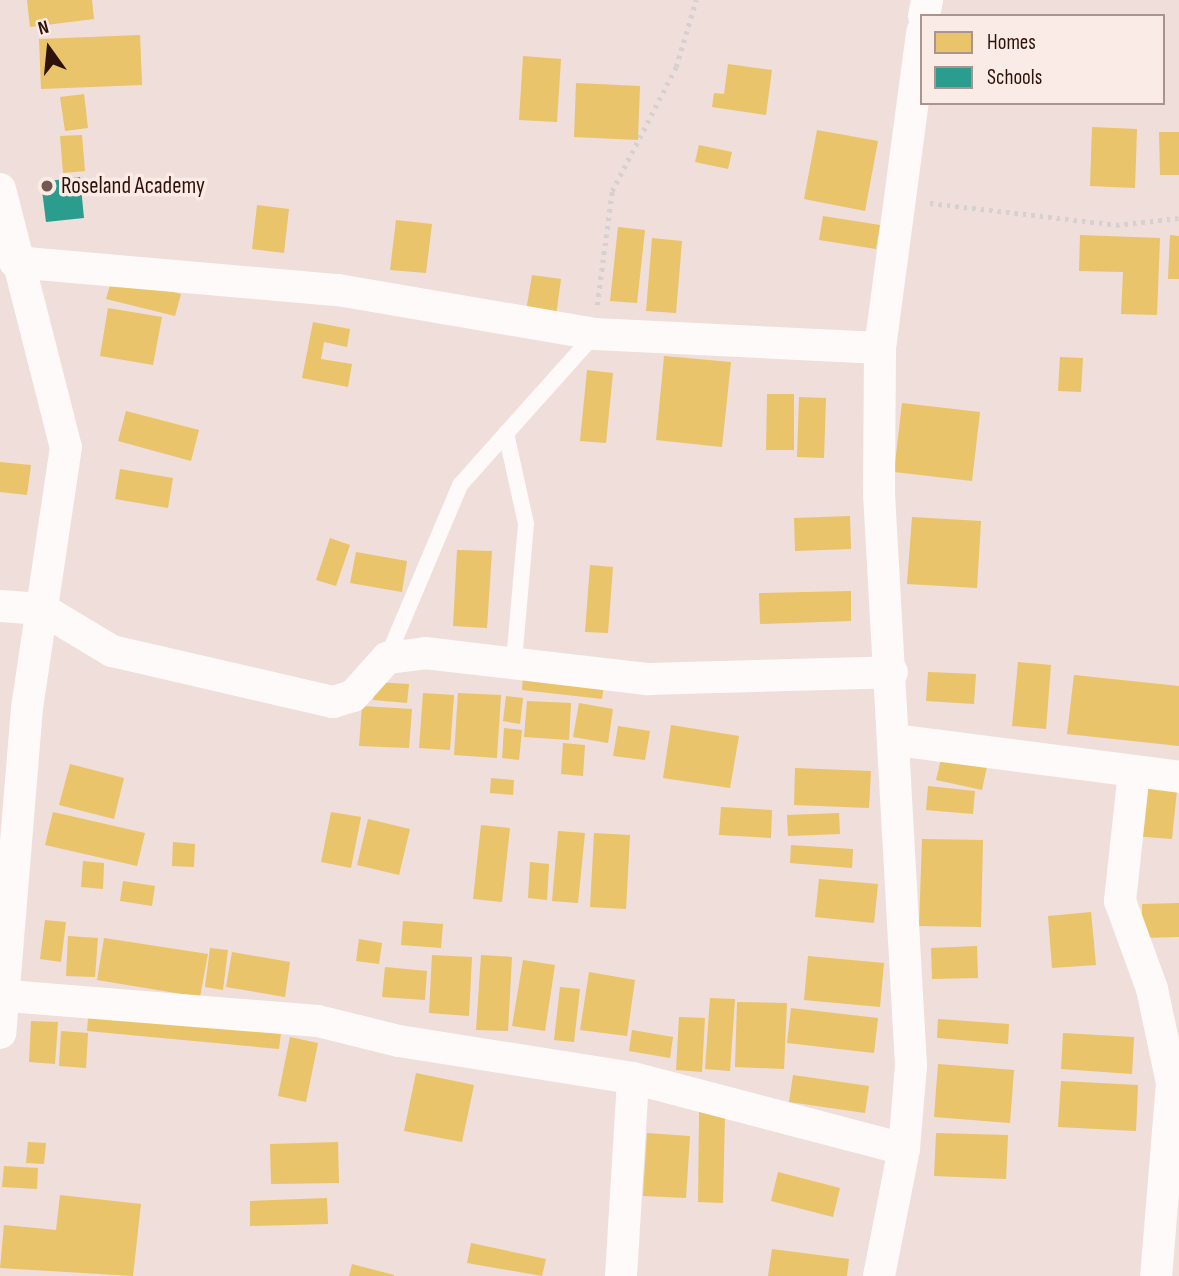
<!DOCTYPE html>
<style>
body{margin:0}
#map{position:relative;width:1179px;height:1276px;overflow:hidden;background:#efded9;font-family:"Sofia Sans Condensed",sans-serif}
div>[style]{position:absolute}
.homes>*{inset:0;background:#e9c46a}
.schools>*{inset:0;background:#2a9d8f}
.path>*{height:4.5px;margin-top:-2.25px;transform-origin:0;background:repeating-linear-gradient(90deg,#d6d0ce 0 3.5px,transparent 0 8.5px)}
.service>*{height:16px;margin:-8px;padding:0 8px;transform-origin:8px;border-radius:8px;background:#fdfaf9}
.minor>*{height:32px;margin:-16px;padding:0 16px;transform-origin:16px;border-radius:16px;background:#fdfaf9}
.dots>*{width:19px;height:19px;translate:-50% -50%;box-sizing:border-box;border:4px solid #fbebe6;border-radius:50%}
span{translate:-50% -50%;white-space:nowrap;text-align:center;line-height:1.15;-webkit-text-stroke:7px #fbebe6;paint-order:stroke}
.poi-label{font-size:23px;color:#2e130a}
.left{translate:0 -50%;text-align:left}
.legend{position:absolute;left:920px;top:14px;width:245px;height:91px;box-sizing:border-box;background:#fbebe6;border:2px solid #a9958e;margin:0;padding:9px 12px;list-style:none;font-size:21px;color:#2e130a}
.legend li{display:flex;align-items:center;gap:14px;height:35px}
.legend b{width:35px;border:2px solid #a9958e}
.north{position:absolute;left:14px;top:14px;width:70px;height:70px;-webkit-text-stroke:5px #fbebe6;paint-order:stroke;rotate:345deg;font-size:19px;font-weight:700;line-height:28px;text-align:center;color:#2e130a}
.north::after{content:'';display:block;margin:auto;width:24px;height:32px;background:#2e130a;clip-path:polygon(50% 0,100% 100%,50% 72%,0 100%)}
</style>
<div id="map">
<div class="homes">
<i style="clip-path:polygon(27px 0,92px 0,94px 19px,30px 27px)"></i>
<i style="clip-path:polygon(140px 35px,142px 85px,41px 89px,39px 39px)"></i>
<i style="clip-path:polygon(523px 56px,561px 59px,557px 122px,519px 120px)"></i>
<i style="clip-path:polygon(728px 64px,772px 70px,766px 115px,712px 107px,714px 93px,724px 94px)"></i>
<i style="clip-path:polygon(576px 83px,640px 86px,638px 140px,574px 137px)"></i>
<i style="clip-path:polygon(84px 94px,88px 128px,65px 131px,60px 97px)"></i>
<i style="clip-path:polygon(1092px 127px,1137px 129px,1135px 188px,1090px 186px)"></i>
<i style="clip-path:polygon(817px 130px,878px 141px,865px 211px,804px 199px)"></i>
<i style="clip-path:polygon(1159px 132px,1179px 132px,1179px 175px,1160px 175px)"></i>
<i style="clip-path:polygon(82px 135px,85px 171px,63px 173px,60px 136px)"></i>
<i style="clip-path:polygon(699px 145px,732px 152px,728px 169px,695px 162px)"></i>
<i style="clip-path:polygon(257px 205px,289px 209px,284px 253px,252px 249px)"></i>
<i style="clip-path:polygon(823px 216px,880px 225px,876px 249px,819px 240px)"></i>
<i style="clip-path:polygon(396px 220px,432px 224px,426px 273px,390px 270px)"></i>
<i style="clip-path:polygon(618px 227px,645px 230px,637px 303px,610px 301px)"></i>
<i style="clip-path:polygon(1080px 235px,1160px 238px,1157px 315px,1121px 314px,1123px 272px,1079px 271px)"></i>
<i style="clip-path:polygon(1170px 235px,1179px 236px,1179px 279px,1168px 279px)"></i>
<i style="clip-path:polygon(652px 238px,682px 241px,676px 313px,646px 311px)"></i>
<i style="clip-path:polygon(532px 275px,561px 279px,556px 316px,526px 311px)"></i>
<i style="clip-path:polygon(112px 278px,181px 294px,175px 316px,106px 299px)"></i>
<i style="clip-path:polygon(108px 308px,162px 317px,153px 365px,100px 356px)"></i>
<i style="clip-path:polygon(313px 322px,350px 329px,347px 347px,324px 342px,321px 359px,352px 364px,348px 387px,302px 378px)"></i>
<i style="clip-path:polygon(664px 356px,731px 362px,722px 447px,656px 440px)"></i>
<i style="clip-path:polygon(1060px 357px,1083px 358px,1081px 392px,1058px 391px)"></i>
<i style="clip-path:polygon(587px 370px,613px 373px,606px 443px,580px 441px)"></i>
<i style="clip-path:polygon(767px 394px,794px 394px,794px 450px,766px 450px)"></i>
<i style="clip-path:polygon(799px 397px,826px 398px,824px 458px,797px 457px)"></i>
<i style="clip-path:polygon(902px 403px,980px 412px,972px 481px,894px 472px)"></i>
<i style="clip-path:polygon(126px 411px,199px 430px,191px 461px,118px 441px)"></i>
<i style="clip-path:polygon(0 462px,31px 465px,27px 495px,0 492px)"></i>
<i style="clip-path:polygon(120px 469px,173px 478px,168px 508px,115px 499px)"></i>
<i style="clip-path:polygon(850px 516px,851px 549px,795px 551px,794px 518px)"></i>
<i style="clip-path:polygon(912px 517px,981px 521px,977px 588px,907px 584px)"></i>
<i style="clip-path:polygon(330px 538px,350px 545px,336px 586px,316px 580px)"></i>
<i style="clip-path:polygon(457px 550px,492px 551px,487px 628px,453px 626px)"></i>
<i style="clip-path:polygon(356px 552px,407px 561px,402px 592px,350px 583px)"></i>
<i style="clip-path:polygon(590px 565px,613px 567px,608px 633px,585px 632px)"></i>
<i style="clip-path:polygon(851px 591px,851px 621px,760px 624px,759px 593px)"></i>
<i style="clip-path:polygon(1018px 662px,1051px 665px,1046px 729px,1012px 726px)"></i>
<i style="clip-path:polygon(928px 672px,976px 674px,974px 704px,926px 701px)"></i>
<i style="clip-path:polygon(1074px 675px,1179px 686px,1179px 746px,1067px 734px)"></i>
<i style="clip-path:polygon(523px 676px,604px 685px,602px 699px,522px 690px)"></i>
<i style="clip-path:polygon(375px 682px,409px 684px,407px 703px,373px 700px)"></i>
<i style="clip-path:polygon(423px 693px,454px 695px,450px 750px,419px 748px)"></i>
<i style="clip-path:polygon(458px 693px,501px 695px,497px 758px,454px 755px)"></i>
<i style="clip-path:polygon(506px 696px,523px 698px,520px 724px,503px 721px)"></i>
<i style="clip-path:polygon(527px 701px,571px 703px,569px 740px,524px 737px)"></i>
<i style="clip-path:polygon(579px 703px,613px 709px,608px 743px,573px 737px)"></i>
<i style="clip-path:polygon(362px 706px,412px 709px,409px 748px,359px 746px)"></i>
<i style="clip-path:polygon(671px 725px,739px 736px,730px 788px,663px 778px)"></i>
<i style="clip-path:polygon(618px 726px,650px 731px,645px 760px,613px 756px)"></i>
<i style="clip-path:polygon(504px 728px,522px 730px,519px 760px,502px 758px)"></i>
<i style="clip-path:polygon(563px 743px,585px 745px,583px 776px,561px 774px)"></i>
<i style="clip-path:polygon(944px 747px,989px 757px,982px 790px,936px 780px)"></i>
<i style="clip-path:polygon(70px 764px,124px 778px,114px 819px,59px 805px)"></i>
<i style="clip-path:polygon(795px 768px,871px 771px,869px 808px,794px 805px)"></i>
<i style="clip-path:polygon(491px 778px,514px 780px,513px 795px,490px 793px)"></i>
<i style="clip-path:polygon(928px 786px,975px 791px,973px 814px,926px 810px)"></i>
<i style="clip-path:polygon(1138px 787px,1177px 790px,1172px 839px,1133px 836px)"></i>
<i style="clip-path:polygon(721px 807px,772px 810px,771px 838px,719px 835px)"></i>
<i style="clip-path:polygon(53px 812px,145px 833px,137px 866px,45px 845px)"></i>
<i style="clip-path:polygon(331px 812px,361px 817px,351px 868px,321px 862px)"></i>
<i style="clip-path:polygon(839px 813px,840px 834px,788px 836px,787px 815px)"></i>
<i style="clip-path:polygon(368px 819px,410px 829px,399px 875px,357px 865px)"></i>
<i style="clip-path:polygon(481px 825px,510px 828px,502px 902px,473px 899px)"></i>
<i style="clip-path:polygon(558px 831px,585px 833px,578px 903px,552px 901px)"></i>
<i style="clip-path:polygon(594px 833px,630px 835px,626px 909px,590px 907px)"></i>
<i style="clip-path:polygon(922px 839px,983px 840px,981px 927px,919px 926px)"></i>
<i style="clip-path:polygon(173px 842px,195px 844px,194px 867px,172px 866px)"></i>
<i style="clip-path:polygon(791px 845px,853px 849px,852px 868px,790px 863px)"></i>
<i style="clip-path:polygon(83px 861px,104px 863px,103px 889px,81px 887px)"></i>
<i style="clip-path:polygon(530px 862px,549px 864px,547px 900px,528px 898px)"></i>
<i style="clip-path:polygon(819px 879px,878px 884px,874px 923px,815px 917px)"></i>
<i style="clip-path:polygon(123px 881px,155px 886px,152px 906px,120px 901px)"></i>
<i style="clip-path:polygon(1179px 903px,1179px 937px,1142px 938px,1142px 904px)"></i>
<i style="clip-path:polygon(1091px 912px,1096px 965px,1052px 968px,1048px 916px)"></i>
<i style="clip-path:polygon(45px 920px,66px 922px,61px 962px,40px 959px)"></i>
<i style="clip-path:polygon(403px 921px,443px 924px,441px 948px,401px 945px)"></i>
<i style="clip-path:polygon(68px 936px,98px 938px,95px 977px,66px 976px)"></i>
<i style="clip-path:polygon(104px 938px,208px 954px,200px 997px,97px 980px)"></i>
<i style="clip-path:polygon(359px 939px,382px 943px,379px 964px,356px 961px)"></i>
<i style="clip-path:polygon(977px 946px,978px 978px,932px 979px,931px 948px)"></i>
<i style="clip-path:polygon(210px 948px,228px 950px,223px 990px,205px 987px)"></i>
<i style="clip-path:polygon(232px 952px,290px 962px,285px 997px,226px 987px)"></i>
<i style="clip-path:polygon(432px 955px,472px 957px,469px 1016px,429px 1013px)"></i>
<i style="clip-path:polygon(481px 955px,512px 957px,508px 1031px,476px 1030px)"></i>
<i style="clip-path:polygon(808px 956px,884px 963px,880px 1007px,804px 1000px)"></i>
<i style="clip-path:polygon(523px 960px,555px 965px,545px 1031px,512px 1026px)"></i>
<i style="clip-path:polygon(385px 967px,427px 971px,425px 1000px,382px 997px)"></i>
<i style="clip-path:polygon(589px 972px,635px 980px,627px 1036px,580px 1030px)"></i>
<i style="clip-path:polygon(560px 987px,580px 989px,574px 1042px,554px 1040px)"></i>
<i style="clip-path:polygon(710px 998px,735px 999px,730px 1071px,705px 1069px)"></i>
<i style="clip-path:polygon(737px 1002px,787px 1003px,784px 1069px,735px 1067px)"></i>
<i style="clip-path:polygon(89px 1007px,282px 1025px,279px 1049px,87px 1031px)"></i>
<i style="clip-path:polygon(791px 1008px,878px 1018px,874px 1053px,787px 1043px)"></i>
<i style="clip-path:polygon(679px 1017px,705px 1018px,702px 1072px,676px 1070px)"></i>
<i style="clip-path:polygon(938px 1019px,1009px 1024px,1008px 1044px,937px 1038px)"></i>
<i style="clip-path:polygon(31px 1021px,58px 1022px,55px 1064px,29px 1062px)"></i>
<i style="clip-path:polygon(632px 1030px,673px 1037px,670px 1058px,629px 1051px)"></i>
<i style="clip-path:polygon(61px 1031px,88px 1033px,86px 1068px,59px 1066px)"></i>
<i style="clip-path:polygon(1063px 1033px,1134px 1037px,1132px 1074px,1061px 1069px)"></i>
<i style="clip-path:polygon(290px 1037px,318px 1043px,306px 1102px,278px 1096px)"></i>
<i style="clip-path:polygon(938px 1064px,1014px 1070px,1010px 1123px,934px 1117px)"></i>
<i style="clip-path:polygon(416px 1073px,474px 1085px,462px 1142px,404px 1131px)"></i>
<i style="clip-path:polygon(793px 1075px,869px 1086px,865px 1113px,789px 1102px)"></i>
<i style="clip-path:polygon(1061px 1081px,1138px 1085px,1136px 1131px,1058px 1127px)"></i>
<i style="clip-path:polygon(699px 1112px,725px 1113px,723px 1203px,698px 1202px)"></i>
<i style="clip-path:polygon(647px 1133px,690px 1136px,686px 1198px,643px 1196px)"></i>
<i style="clip-path:polygon(936px 1133px,1008px 1135px,1006px 1179px,934px 1176px)"></i>
<i style="clip-path:polygon(28px 1142px,46px 1143px,44px 1164px,26px 1163px)"></i>
<i style="clip-path:polygon(338px 1142px,339px 1183px,271px 1184px,270px 1144px)"></i>
<i style="clip-path:polygon(4px 1166px,38px 1168px,37px 1189px,2px 1187px)"></i>
<i style="clip-path:polygon(778px 1172px,840px 1188px,833px 1217px,771px 1201px)"></i>
<i style="clip-path:polygon(60px 1195px,141px 1204px,133px 1276px,0 1268px,4px 1225px,56px 1230px)"></i>
<i style="clip-path:polygon(327px 1198px,328px 1224px,250px 1226px,250px 1201px)"></i>
<i style="clip-path:polygon(471px 1243px,546px 1259px,542px 1276px,467px 1263px)"></i>
<i style="clip-path:polygon(772px 1249px,849px 1259px,847px 1276px,768px 1276px)"></i>
<i style="clip-path:polygon(352px 1264px,394px 1275px,394px 1276px,349px 1276px)"></i>
</div>
<div class="schools">
<i style="clip-path:polygon(80px 177px,84px 218px,46px 222px,41px 182px)"></i>
</div>
<div class="path">
<i style="left:930px;top:203px;width:187px;rotate:6.7deg"></i>
<i style="left:1116px;top:225px;width:63px;rotate:-6.3deg"></i>
<i style="left:597px;top:305px;width:115px;rotate:-82.5deg"></i>
<i style="left:612px;top:191px;width:140px;rotate:-62.7deg"></i>
<i style="left:676px;top:67px;width:70px;rotate:-73.4deg"></i>
</div>
<div class="service">
<i style="left:506px;top:433px;width:93px;rotate:77.6deg"></i>
<i style="left:526px;top:524px;width:139px;rotate:95deg"></i>
<i style="left:387px;top:658px;width:188px;rotate:-67.1deg"></i>
<i style="left:460px;top:485px;width:203px;rotate:-48.2deg"></i>
</div>
<div class="minor">
<i style="left:924px;top:16px;width:16px;rotate:-79deg"></i>
<i style="left:0;top:189px;width:266px;rotate:75.7deg"></i>
<i style="left:66px;top:447px;width:264px;rotate:98.5deg"></i>
<i style="left:27px;top:708px;width:326px;rotate:94.7deg"></i>
<i style="left:15px;top:262px;width:324px;rotate:5deg"></i>
<i style="left:338px;top:290px;width:261px;rotate:9.7deg"></i>
<i style="left:595px;top:334px;width:285px;rotate:2.8deg"></i>
<i style="left:0;top:606px;width:42px;rotate:4.1deg"></i>
<i style="left:42px;top:609px;width:82px;rotate:31deg"></i>
<i style="left:112px;top:651px;width:227px;rotate:13deg"></i>
<i style="left:333px;top:702px;width:21px;rotate:-17deg"></i>
<i style="left:353px;top:696px;width:51px;rotate:-48.2deg"></i>
<i style="left:387px;top:658px;width:38px;rotate:-7deg"></i>
<i style="left:425px;top:653px;width:225px;rotate:6.7deg"></i>
<i style="left:648px;top:679px;width:244px;rotate:-1.6deg"></i>
<i style="left:896px;top:740px;width:285px;rotate:7.4deg"></i>
<i style="left:1134px;top:772px;width:130px;rotate:96.2deg"></i>
<i style="left:1120px;top:901px;width:94px;rotate:70deg"></i>
<i style="left:1152px;top:989px;width:96px;rotate:78deg"></i>
<i style="left:1172px;top:1083px;width:194px;rotate:94.7deg"></i>
<i style="left:8px;top:996px;width:311px;rotate:4.6deg"></i>
<i style="left:318px;top:1021px;width:83px;rotate:13.9deg"></i>
<i style="left:399px;top:1041px;width:237px;rotate:9deg"></i>
<i style="left:621px;top:1276px;width:198px;rotate:-86.5deg"></i>
<i style="left:633px;top:1078px;width:280px;rotate:14.7deg"></i>
<i style="left:904px;top:1149px;width:83px;rotate:-85.2deg"></i>
<i style="left:911px;top:1066px;width:574px;rotate:-93.2deg"></i>
<i style="left:879px;top:493px;width:145px;rotate:-89.6deg"></i>
<i style="left:880px;top:348px;width:319px;rotate:-82.4deg"></i>
<i style="left:879px;top:1276px;width:129px;rotate:-78.9deg"></i>
</div>
<div class="dots">
<i style="left:47px;top:186px;background:#725a52"></i>
</div>
<div class="poi-label">
<span class="left" style="left:61px;top:186px">Roseland Academy</span>
</div>
<ul class="legend">
<li><b style="height:19px;background:#e9c46a"></b>Homes</li>
<li><b style="height:19px;background:#2a9d8f"></b>Schools</li>
</ul>
<div class="north">N</div>
</div>
